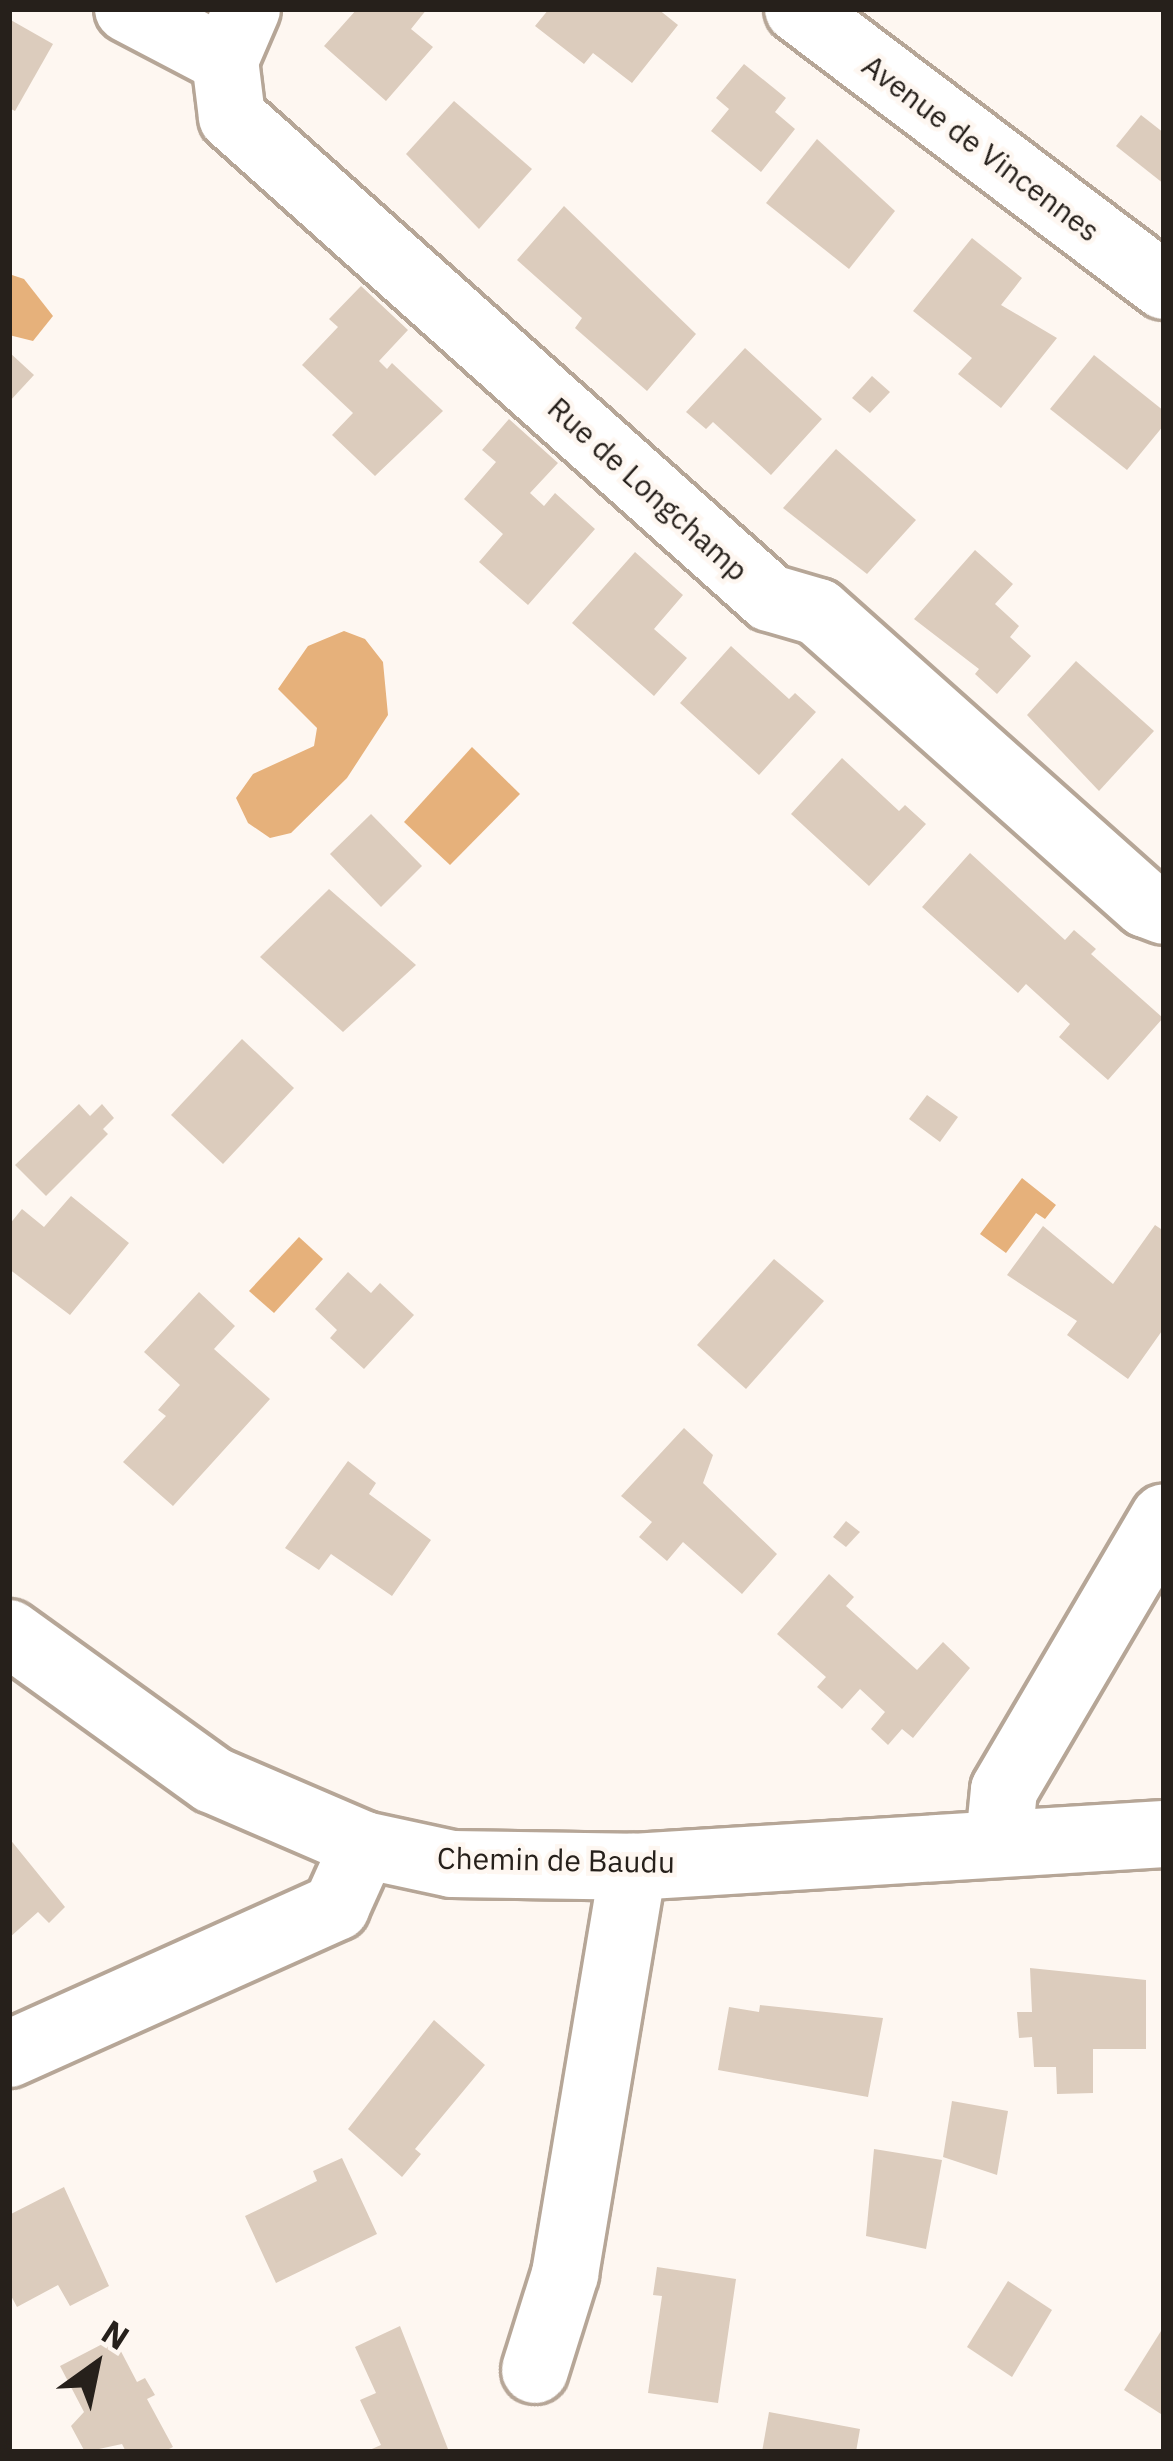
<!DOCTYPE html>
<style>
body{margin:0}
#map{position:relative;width:1173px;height:2461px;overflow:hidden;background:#fef7f1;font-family:"IBM Plex Sans",sans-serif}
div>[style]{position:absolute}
.water>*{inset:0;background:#e6b17b}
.building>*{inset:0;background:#dcccbd}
.roads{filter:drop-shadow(3px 0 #b6a697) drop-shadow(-3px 0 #b6a697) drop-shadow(0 3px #b6a697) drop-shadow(0 -3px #b6a697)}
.minor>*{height:66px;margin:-33px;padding:0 33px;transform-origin:33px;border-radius:33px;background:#fff}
span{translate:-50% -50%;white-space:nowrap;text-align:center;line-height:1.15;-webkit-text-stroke:9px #fef7f1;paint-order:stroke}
.street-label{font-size:30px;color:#26201b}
.frame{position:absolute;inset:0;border:12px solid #26201b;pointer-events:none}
.north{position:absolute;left:36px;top:2305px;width:120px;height:120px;-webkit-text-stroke:9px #fef7f1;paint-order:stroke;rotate:33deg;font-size:33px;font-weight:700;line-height:48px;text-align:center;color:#26201b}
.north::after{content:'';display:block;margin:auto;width:42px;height:54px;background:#26201b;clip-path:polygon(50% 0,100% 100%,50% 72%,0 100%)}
</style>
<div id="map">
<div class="water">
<i style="clip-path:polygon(9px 274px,24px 279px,53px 316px,33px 341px,9px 335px)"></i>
<i style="clip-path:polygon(344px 631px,365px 639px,383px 662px,388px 715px,347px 778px,291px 833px,270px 838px,248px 823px,236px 798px,253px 774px,314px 746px,317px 728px,278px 689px,308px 646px)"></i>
<i style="clip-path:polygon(472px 747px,520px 794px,450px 865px,404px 822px)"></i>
<i style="clip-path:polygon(1022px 1178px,1056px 1205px,1045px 1219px,1036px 1213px,1006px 1253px,980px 1234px)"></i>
<i style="clip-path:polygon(299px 1237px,323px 1259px,274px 1313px,249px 1291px)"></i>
</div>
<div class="building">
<i style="clip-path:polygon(357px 9px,427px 9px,411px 29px,433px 47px,386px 101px,324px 46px)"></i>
<i style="clip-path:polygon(549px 9px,658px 9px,678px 25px,632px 83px,593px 53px,584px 64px,535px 26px)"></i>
<i style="clip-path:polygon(9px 19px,53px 44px,15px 111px,9px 108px)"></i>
<i style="clip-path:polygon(744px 64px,786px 98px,775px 112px,795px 129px,761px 172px,711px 131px,729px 109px,716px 98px)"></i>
<i style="clip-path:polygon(454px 101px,532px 169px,479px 229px,406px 154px)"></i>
<i style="clip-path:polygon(1141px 115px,1164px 133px,1164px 184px,1116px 146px)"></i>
<i style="clip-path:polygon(817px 139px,895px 211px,849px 269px,766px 203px)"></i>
<i style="clip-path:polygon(564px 206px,696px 334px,647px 391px,575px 328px,582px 318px,517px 260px)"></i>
<i style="clip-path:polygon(972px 238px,1022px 278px,1001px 305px,1057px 338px,1001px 408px,958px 374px,972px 358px,913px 311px)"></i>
<i style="clip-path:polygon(361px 286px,408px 330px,379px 361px,387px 369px,392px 363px,443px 411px,375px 476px,332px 435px,353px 413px,302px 365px,338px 327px,329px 319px)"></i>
<i style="clip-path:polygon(745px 348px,822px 419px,771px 475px,713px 422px,706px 429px,686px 412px)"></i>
<i style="clip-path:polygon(9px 352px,34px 375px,9px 402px)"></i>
<i style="clip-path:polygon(1094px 355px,1164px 411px,1164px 425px,1127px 470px,1050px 409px)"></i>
<i style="clip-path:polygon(872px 376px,890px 392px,870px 413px,852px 398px)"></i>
<i style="clip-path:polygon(509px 419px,558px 463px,530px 493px,544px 506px,555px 493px,595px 529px,528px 605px,479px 562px,503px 534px,464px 499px,496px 462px,482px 450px)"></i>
<i style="clip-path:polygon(836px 449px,916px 520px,867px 574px,783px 508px)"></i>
<i style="clip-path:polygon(975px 550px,1013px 584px,995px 604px,1019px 626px,1010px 637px,1031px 656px,997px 694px,975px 674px,979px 669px,914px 619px)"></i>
<i style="clip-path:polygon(635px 552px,683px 595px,654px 629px,687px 658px,654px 696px,572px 623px)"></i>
<i style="clip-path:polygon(731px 646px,789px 699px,795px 693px,816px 712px,759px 775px,680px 703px)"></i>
<i style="clip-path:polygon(1076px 661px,1154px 731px,1099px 791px,1027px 715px)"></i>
<i style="clip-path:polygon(842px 758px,899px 811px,905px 805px,926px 824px,869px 886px,791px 814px)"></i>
<i style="clip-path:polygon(371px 814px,422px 866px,381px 907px,330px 854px)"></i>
<i style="clip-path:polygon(970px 853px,1065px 940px,1074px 930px,1096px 949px,1091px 954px,1163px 1018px,1108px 1080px,1059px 1037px,1070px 1024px,1026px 984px,1018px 993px,922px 907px)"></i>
<i style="clip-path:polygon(329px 889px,416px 965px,343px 1032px,260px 957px)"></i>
<i style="clip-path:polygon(242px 1039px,294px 1088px,223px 1164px,171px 1115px)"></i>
<i style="clip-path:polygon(927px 1095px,958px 1117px,940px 1142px,909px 1119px)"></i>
<i style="clip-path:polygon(79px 1104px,90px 1116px,102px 1104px,114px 1118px,103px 1129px,108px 1134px,46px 1196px,15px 1165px)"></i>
<i style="clip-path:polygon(71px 1196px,129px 1243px,70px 1315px,9px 1269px,9px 1225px,22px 1209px,44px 1227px)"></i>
<i style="clip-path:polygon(1155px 1225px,1164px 1231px,1164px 1328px,1128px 1379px,1067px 1335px,1077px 1321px,1007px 1275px,1043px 1226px,1113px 1284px)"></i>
<i style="clip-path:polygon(774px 1259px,824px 1301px,746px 1389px,697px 1345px)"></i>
<i style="clip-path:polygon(348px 1272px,371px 1293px,380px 1283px,414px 1315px,364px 1369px,330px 1338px,337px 1330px,315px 1309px)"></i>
<i style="clip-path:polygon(199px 1292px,235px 1326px,214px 1349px,270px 1399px,173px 1506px,123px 1462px,166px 1416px,158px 1410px,180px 1385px,144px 1352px)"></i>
<i style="clip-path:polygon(684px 1428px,713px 1455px,703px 1483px,777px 1554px,742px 1594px,683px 1542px,667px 1561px,639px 1537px,652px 1522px,621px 1496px)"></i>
<i style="clip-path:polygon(348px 1461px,376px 1483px,369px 1494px,431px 1540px,392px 1596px,331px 1554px,319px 1570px,285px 1548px)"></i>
<i style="clip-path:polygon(846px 1521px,860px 1532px,846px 1547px,833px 1537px)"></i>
<i style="clip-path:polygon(829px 1574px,854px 1597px,846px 1606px,917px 1670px,943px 1642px,970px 1668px,913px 1738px,902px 1729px,888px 1745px,871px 1729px,885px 1712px,860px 1689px,842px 1709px,817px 1687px,826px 1677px,777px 1634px)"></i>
<i style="clip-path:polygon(9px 1838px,65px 1907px,49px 1923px,38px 1912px,9px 1938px)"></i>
<i style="clip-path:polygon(1030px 1968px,1146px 1980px,1146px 2049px,1093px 2049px,1093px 2093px,1057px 2094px,1056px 2067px,1034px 2067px,1032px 2037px,1019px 2038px,1017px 2012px,1032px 2012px)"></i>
<i style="clip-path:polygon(760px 2005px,883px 2018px,868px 2097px,718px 2070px,729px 2007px,759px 2012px)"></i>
<i style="clip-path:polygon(434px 2020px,485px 2065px,415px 2149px,421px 2154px,402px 2177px,348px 2129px)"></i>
<i style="clip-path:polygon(952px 2101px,1008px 2111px,997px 2175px,943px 2157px)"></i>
<i style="clip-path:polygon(874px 2149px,942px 2160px,926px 2249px,866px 2236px)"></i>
<i style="clip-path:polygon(342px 2158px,377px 2234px,276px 2283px,245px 2216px,317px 2181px,313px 2171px)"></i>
<i style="clip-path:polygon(64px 2187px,109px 2286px,70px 2306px,58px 2285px,17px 2307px,9px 2292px,9px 2215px)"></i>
<i style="clip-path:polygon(657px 2267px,736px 2279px,718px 2403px,648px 2393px,662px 2296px,653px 2295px)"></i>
<i style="clip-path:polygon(1008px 2281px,1052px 2310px,1012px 2377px,967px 2347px)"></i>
<i style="clip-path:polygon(400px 2326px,448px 2449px,442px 2452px,365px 2452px,381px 2445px,360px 2400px,376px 2393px,355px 2347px)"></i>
<i style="clip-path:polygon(1161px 2331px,1164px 2333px,1164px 2416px,1124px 2390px)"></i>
<i style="clip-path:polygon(114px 2338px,137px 2382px,145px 2378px,155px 2395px,147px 2399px,173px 2447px,163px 2452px,126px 2452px,122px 2444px,85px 2452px,71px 2426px,84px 2412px,60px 2366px)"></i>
<i style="clip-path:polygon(769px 2412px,860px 2429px,856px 2452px,762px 2452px)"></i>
</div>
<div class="roads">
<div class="minor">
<i style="left:128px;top:9px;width:110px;rotate:27.7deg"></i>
<i style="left:247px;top:9px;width:56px;rotate:113.3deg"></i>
<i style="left:225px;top:60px;width:57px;rotate:83deg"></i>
<i style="left:232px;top:117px;width:722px;rotate:41.8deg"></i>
<i style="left:770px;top:598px;width:50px;rotate:16.3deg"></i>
<i style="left:818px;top:612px;width:439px;rotate:41.7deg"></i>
<i style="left:1146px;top:904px;width:19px;rotate:21deg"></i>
<i style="left:798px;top:9px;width:459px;rotate:37.1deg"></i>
<i style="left:9px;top:1633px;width:251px;rotate:35.8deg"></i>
<i style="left:213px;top:1780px;width:164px;rotate:23.3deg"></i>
<i style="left:364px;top:1845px;width:90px;rotate:12.2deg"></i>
<i style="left:452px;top:1864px;width:181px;rotate:0.9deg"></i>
<i style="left:633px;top:1867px;width:532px;rotate:-3.56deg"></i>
<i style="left:999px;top:1840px;width:50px;rotate:-84.3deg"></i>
<i style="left:1004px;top:1790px;width:316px;rotate:-59.6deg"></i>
<i style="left:9px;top:2054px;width:359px;rotate:-24.2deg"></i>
<i style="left:336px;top:1907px;width:68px;rotate:-65.7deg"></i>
<i style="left:535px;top:2370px;width:101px;rotate:-72.6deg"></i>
<i style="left:565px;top:2274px;width:413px;rotate:-80.5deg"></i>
</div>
</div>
<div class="street-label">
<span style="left:981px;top:148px;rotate:37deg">Avenue de Vincennes</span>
<span style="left:648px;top:489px;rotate:42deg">Rue de Longchamp</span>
<span style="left:556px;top:1860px;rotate:1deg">Chemin de Baudu</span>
</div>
<div class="frame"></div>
<div class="north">N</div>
</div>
